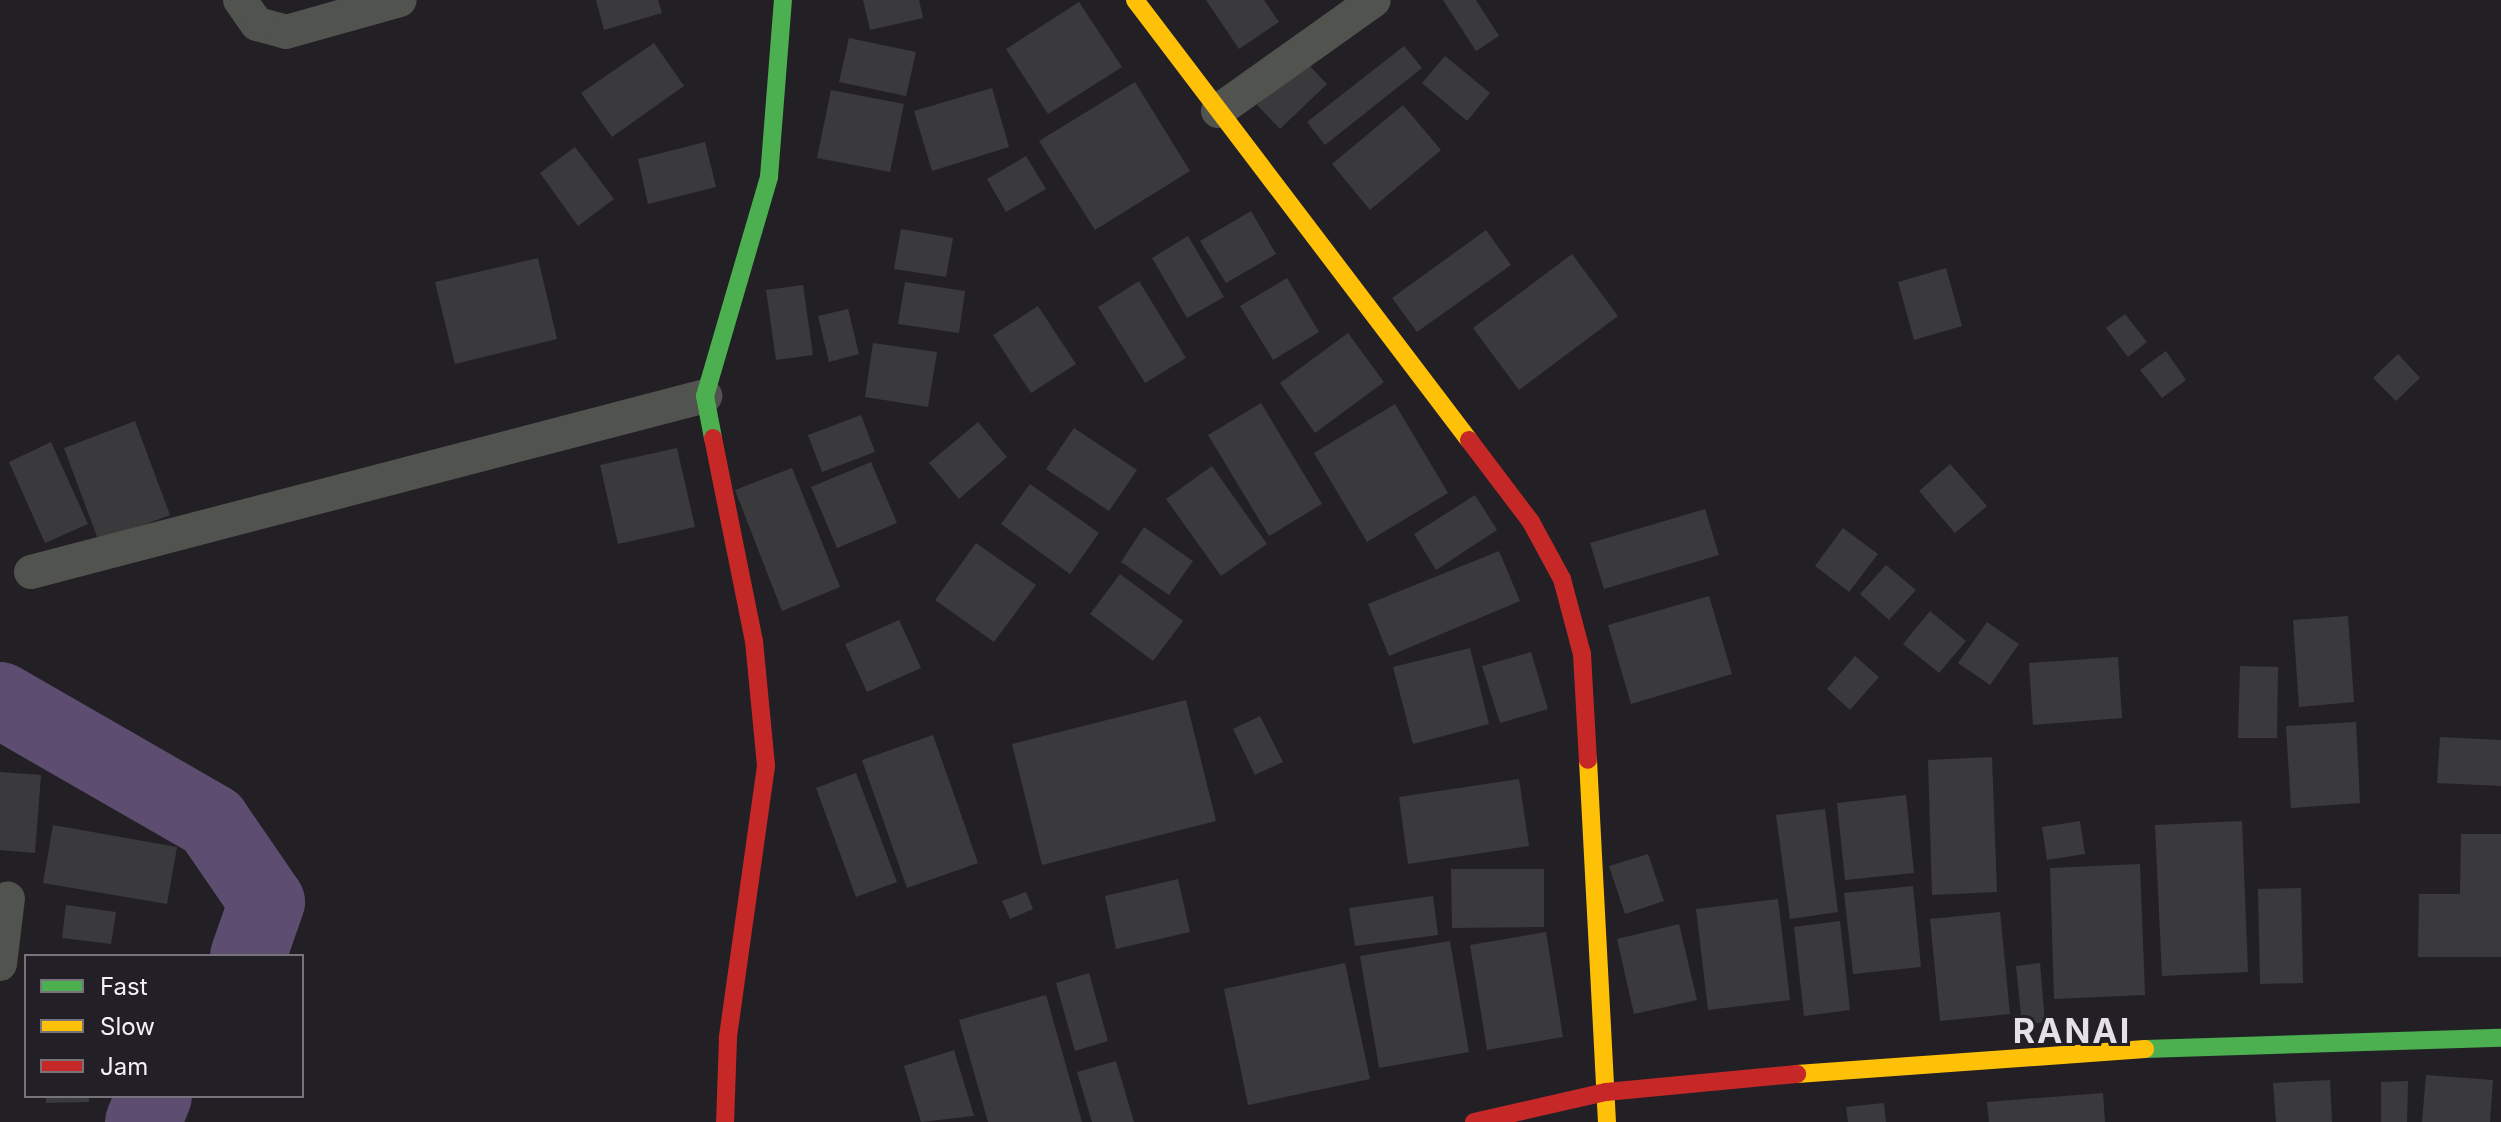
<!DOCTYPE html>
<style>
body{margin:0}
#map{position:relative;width:2501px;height:1122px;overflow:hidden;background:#222025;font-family:Inter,sans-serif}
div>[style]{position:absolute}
.river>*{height:76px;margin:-38px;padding:0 38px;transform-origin:38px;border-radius:38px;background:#5d4e71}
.building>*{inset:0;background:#3a393c}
.street>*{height:34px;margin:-17px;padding:0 17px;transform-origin:17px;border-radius:17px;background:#51534f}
.fast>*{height:18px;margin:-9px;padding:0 9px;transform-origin:9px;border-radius:9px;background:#4caf50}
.slow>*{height:18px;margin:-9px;padding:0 9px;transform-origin:9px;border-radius:9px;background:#ffc107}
.jam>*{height:18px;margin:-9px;padding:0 9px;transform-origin:9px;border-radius:9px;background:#c62828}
span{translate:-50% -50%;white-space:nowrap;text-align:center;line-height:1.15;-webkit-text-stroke:6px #221f26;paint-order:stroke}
.district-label{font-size:34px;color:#e4e0ea;font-weight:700;letter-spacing:2px}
.legend{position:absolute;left:24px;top:954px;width:280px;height:144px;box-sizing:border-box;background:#221f26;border:2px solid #76737a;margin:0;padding:10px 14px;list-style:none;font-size:24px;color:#f4f2f7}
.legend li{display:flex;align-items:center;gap:16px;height:40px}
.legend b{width:40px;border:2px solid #76737a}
</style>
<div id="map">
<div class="river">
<i style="left:0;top:700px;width:245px;rotate:29.9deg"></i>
<i style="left:212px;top:822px;width:97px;rotate:55.5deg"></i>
<i style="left:267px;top:902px;width:57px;rotate:109.4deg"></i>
<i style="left:143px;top:1122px;width:28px;rotate:-67deg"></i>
</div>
<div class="building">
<i style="clip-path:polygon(596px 0,658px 0,662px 13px,604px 30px)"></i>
<i style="clip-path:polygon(863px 0,919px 0,923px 18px,870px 30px)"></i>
<i style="clip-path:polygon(1206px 0,1264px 0,1279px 22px,1239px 49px)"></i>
<i style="clip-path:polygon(1443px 0,1476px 0,1499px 36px,1476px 51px)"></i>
<i style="clip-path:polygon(1079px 2px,1122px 67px,1048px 114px,1006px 49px)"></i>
<i style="clip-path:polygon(849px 38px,916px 52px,906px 96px,839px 82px)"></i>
<i style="clip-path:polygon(654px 43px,684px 86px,612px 137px,581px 93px)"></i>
<i style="clip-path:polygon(1404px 46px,1422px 68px,1325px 145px,1307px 122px)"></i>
<i style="clip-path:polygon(1445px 56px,1490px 93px,1467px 121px,1422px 83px)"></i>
<i style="clip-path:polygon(1304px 60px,1327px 84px,1280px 129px,1257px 105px)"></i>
<i style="clip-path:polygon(1135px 82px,1190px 171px,1095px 230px,1039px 141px)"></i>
<i style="clip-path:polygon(992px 88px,1009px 147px,932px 171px,914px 111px)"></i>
<i style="clip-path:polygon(831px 90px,904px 104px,890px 172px,817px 158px)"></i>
<i style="clip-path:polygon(1403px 105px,1441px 150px,1370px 210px,1332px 164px)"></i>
<i style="clip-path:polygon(705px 142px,716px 187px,648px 204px,638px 159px)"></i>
<i style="clip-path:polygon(575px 147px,614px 199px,578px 226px,540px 173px)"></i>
<i style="clip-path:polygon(1026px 156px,1046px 189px,1006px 212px,987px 179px)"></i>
<i style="clip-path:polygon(1251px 211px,1276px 254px,1226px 283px,1200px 241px)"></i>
<i style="clip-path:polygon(901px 229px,953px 238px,946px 277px,894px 269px)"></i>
<i style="clip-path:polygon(1486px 230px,1511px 265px,1417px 332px,1392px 298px)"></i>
<i style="clip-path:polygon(1188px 236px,1224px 297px,1187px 318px,1152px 258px)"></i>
<i style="clip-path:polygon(1572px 254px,1618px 316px,1519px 390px,1473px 328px)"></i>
<i style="clip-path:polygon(538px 258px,557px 339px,455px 364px,435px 282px)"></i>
<i style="clip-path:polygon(1946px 268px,1962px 326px,1914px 340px,1898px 282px)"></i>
<i style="clip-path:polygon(1287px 278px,1319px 332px,1273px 360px,1240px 306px)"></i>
<i style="clip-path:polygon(1139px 281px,1186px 358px,1145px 383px,1098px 307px)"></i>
<i style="clip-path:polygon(905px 282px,965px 291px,959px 333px,898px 324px)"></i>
<i style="clip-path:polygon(803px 285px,813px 355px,776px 360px,766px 290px)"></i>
<i style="clip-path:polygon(1038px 306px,1076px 364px,1031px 393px,993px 335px)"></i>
<i style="clip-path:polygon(848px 309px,859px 354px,829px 362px,818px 316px)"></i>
<i style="clip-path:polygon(2125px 314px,2147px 342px,2128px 357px,2106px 328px)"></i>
<i style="clip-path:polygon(1348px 333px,1384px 382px,1315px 433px,1280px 383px)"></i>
<i style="clip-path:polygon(873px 343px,937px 352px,928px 407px,865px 397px)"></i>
<i style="clip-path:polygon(2166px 351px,2186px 380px,2162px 398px,2140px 370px)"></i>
<i style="clip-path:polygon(2398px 354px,2420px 378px,2396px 401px,2373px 378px)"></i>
<i style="clip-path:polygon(1261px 403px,1322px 504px,1269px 536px,1208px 435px)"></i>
<i style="clip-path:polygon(1395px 404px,1448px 493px,1367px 542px,1314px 453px)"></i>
<i style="clip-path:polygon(861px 415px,875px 452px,822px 472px,808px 435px)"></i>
<i style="clip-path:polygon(135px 421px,170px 515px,99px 542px,64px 448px)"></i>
<i style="clip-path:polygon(978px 422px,1007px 457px,959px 499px,929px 463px)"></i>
<i style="clip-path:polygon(1074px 428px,1137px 470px,1109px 511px,1046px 469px)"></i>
<i style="clip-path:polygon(51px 442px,88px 524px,45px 543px,9px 462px)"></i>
<i style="clip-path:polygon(677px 448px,695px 527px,618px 544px,600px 465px)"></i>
<i style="clip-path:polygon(871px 462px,897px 523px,837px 548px,811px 487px)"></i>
<i style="clip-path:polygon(1950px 464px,1987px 506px,1955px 533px,1919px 491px)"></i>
<i style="clip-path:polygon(1212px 466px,1267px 544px,1221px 576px,1166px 499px)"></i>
<i style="clip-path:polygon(792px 468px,840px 587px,782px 611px,735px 490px)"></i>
<i style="clip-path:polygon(1030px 484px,1099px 533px,1070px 574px,1001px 524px)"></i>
<i style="clip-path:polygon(1475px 495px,1497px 530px,1436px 570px,1414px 534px)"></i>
<i style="clip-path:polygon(1705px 509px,1719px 555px,1604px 589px,1590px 543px)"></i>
<i style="clip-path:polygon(1144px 527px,1193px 561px,1169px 595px,1121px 562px)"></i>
<i style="clip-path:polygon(1843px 528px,1878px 554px,1849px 592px,1815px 566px)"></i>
<i style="clip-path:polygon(976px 543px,1036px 585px,994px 642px,935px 600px)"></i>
<i style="clip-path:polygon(1499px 551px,1520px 601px,1389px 656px,1368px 604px)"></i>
<i style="clip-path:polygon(1886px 565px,1916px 590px,1889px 620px,1860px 594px)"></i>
<i style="clip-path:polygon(1120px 574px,1183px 621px,1153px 661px,1090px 614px)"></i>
<i style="clip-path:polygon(1709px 596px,1732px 674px,1631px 704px,1608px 625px)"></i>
<i style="clip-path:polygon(1930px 611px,1966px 641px,1939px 673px,1903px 644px)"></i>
<i style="clip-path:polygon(2348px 616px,2354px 702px,2299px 707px,2293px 620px)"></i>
<i style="clip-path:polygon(899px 620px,921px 668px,867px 692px,845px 644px)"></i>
<i style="clip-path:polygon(1987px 622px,2019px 644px,1990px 685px,1958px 663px)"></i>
<i style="clip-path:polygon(1470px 648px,1489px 724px,1413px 744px,1393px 667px)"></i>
<i style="clip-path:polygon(1531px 652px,1548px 709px,1500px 723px,1482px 666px)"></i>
<i style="clip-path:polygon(1855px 656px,1879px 677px,1850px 710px,1827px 689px)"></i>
<i style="clip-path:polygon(2118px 657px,2122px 718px,2033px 725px,2029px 663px)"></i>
<i style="clip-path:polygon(2240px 666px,2278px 667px,2277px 738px,2238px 738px)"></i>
<i style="clip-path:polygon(1186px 700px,1216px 821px,1042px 865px,1012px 744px)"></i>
<i style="clip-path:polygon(1260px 716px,1283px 762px,1255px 775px,1233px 729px)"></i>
<i style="clip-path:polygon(2356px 722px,2360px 803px,2291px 808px,2286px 726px)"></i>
<i style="clip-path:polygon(933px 735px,978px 863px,907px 888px,862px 760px)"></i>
<i style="clip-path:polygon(2440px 737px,2501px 740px,2501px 786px,2437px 783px)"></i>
<i style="clip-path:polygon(1992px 757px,1997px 892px,1932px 895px,1928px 760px)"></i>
<i style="clip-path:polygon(0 772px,41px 775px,35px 853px,0 850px)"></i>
<i style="clip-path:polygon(856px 773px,897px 882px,856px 897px,816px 788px)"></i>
<i style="clip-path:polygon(1519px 779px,1529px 846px,1408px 864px,1399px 797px)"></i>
<i style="clip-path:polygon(1906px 795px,1914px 873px,1845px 880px,1837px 803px)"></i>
<i style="clip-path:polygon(1825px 809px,1838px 912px,1790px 919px,1776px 815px)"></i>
<i style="clip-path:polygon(2080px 821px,2085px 854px,2047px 860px,2042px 827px)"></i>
<i style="clip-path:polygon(2242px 821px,2248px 972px,2162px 976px,2155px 825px)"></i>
<i style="clip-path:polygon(53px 825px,177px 847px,167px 904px,43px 883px)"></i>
<i style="clip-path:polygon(2461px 834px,2501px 834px,2501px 957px,2418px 957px,2419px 894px,2460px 894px)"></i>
<i style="clip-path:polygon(1648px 854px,1664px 901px,1625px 914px,1609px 866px)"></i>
<i style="clip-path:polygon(2140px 864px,2145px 995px,2054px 999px,2050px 868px)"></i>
<i style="clip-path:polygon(1451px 869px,1544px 869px,1544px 927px,1452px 928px)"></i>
<i style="clip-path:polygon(1178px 879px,1190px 932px,1116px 949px,1105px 896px)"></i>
<i style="clip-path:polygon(1913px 886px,1921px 967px,1853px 974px,1844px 893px)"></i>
<i style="clip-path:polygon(2301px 888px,2303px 983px,2260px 984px,2258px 889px)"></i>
<i style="clip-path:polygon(1026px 892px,1033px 909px,1010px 919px,1002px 901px)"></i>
<i style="clip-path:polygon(1433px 896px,1438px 935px,1355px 946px,1349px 908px)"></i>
<i style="clip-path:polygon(1778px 899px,1790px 1000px,1708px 1010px,1696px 909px)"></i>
<i style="clip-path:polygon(66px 905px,116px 912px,111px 944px,62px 938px)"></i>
<i style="clip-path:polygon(2000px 912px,2010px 1014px,1940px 1021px,1930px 919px)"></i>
<i style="clip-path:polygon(1840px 921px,1850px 1010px,1804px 1016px,1794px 927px)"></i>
<i style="clip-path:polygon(1679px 924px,1697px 1000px,1634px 1014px,1617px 939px)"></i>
<i style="clip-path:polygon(1546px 932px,1563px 1037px,1487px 1050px,1470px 945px)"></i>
<i style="clip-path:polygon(1450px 941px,1469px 1052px,1379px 1068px,1360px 956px)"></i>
<i style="clip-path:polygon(1345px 963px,1370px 1079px,1248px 1105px,1224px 989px)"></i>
<i style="clip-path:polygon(2040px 963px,2045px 1022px,2022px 1025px,2016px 966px)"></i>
<i style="clip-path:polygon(1089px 973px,1108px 1041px,1075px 1051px,1056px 983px)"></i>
<i style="clip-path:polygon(1046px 995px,1082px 1122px,988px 1122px,959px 1020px)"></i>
<i style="clip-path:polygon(954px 1050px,974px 1116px,921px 1122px,904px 1066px)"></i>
<i style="clip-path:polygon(1116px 1061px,1134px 1122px,1092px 1122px,1077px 1072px)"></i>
<i style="clip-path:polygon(2426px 1075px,2493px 1080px,2490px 1122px,2422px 1122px)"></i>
<i style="clip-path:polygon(2330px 1080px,2332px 1122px,2276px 1122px,2273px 1083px)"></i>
<i style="clip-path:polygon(2408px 1081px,2407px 1122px,2381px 1122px,2381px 1082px)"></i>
<i style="clip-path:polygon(2103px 1093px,2105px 1122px,1989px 1122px,1987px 1102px)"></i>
<i style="clip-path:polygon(46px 1096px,89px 1096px,89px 1102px,46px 1103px)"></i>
<i style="clip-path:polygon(1884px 1103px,1886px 1122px,1848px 1122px,1846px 1107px)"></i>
</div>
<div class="street">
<i style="left:240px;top:0;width:29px;rotate:55deg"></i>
<i style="left:257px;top:24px;width:30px;rotate:15deg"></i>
<i style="left:286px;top:32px;width:118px;rotate:-15.7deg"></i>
<i style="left:1218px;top:111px;width:191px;rotate:-35.4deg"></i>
<i style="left:31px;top:572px;width:697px;rotate:-14.63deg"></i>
<i style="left:0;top:964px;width:66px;rotate:-83.1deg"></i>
</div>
<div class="fast">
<i style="left:713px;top:438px;width:43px;rotate:-100.8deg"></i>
<i style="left:705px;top:396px;width:228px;rotate:-73.7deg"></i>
<i style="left:769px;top:177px;width:178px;rotate:-85.5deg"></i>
<i style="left:2145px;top:1049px;width:356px;rotate:-1.8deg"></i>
</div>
<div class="slow">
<i style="left:1135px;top:0;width:552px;rotate:52.8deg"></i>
<i style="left:1588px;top:760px;width:362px;rotate:87deg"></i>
<i style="left:1797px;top:1074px;width:349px;rotate:-4.1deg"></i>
</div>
<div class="jam">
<i style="left:713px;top:438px;width:207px;rotate:78.6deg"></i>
<i style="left:754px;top:641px;width:126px;rotate:84.5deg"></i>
<i style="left:766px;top:766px;width:275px;rotate:98deg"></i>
<i style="left:728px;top:1038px;width:84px;rotate:92deg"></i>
<i style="left:1469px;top:440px;width:103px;rotate:52.9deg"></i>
<i style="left:1531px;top:522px;width:65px;rotate:61.5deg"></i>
<i style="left:1562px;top:579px;width:78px;rotate:75.1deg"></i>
<i style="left:1582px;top:654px;width:106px;rotate:86.8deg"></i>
<i style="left:1474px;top:1122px;width:135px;rotate:-12.8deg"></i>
<i style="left:1606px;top:1092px;width:192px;rotate:-5.4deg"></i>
</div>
<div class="district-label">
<span style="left:2072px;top:1031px">RANAI</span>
</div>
<ul class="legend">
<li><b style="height:10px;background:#4caf50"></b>Fast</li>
<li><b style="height:10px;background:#ffc107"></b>Slow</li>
<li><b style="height:10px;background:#c62828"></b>Jam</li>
</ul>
</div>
